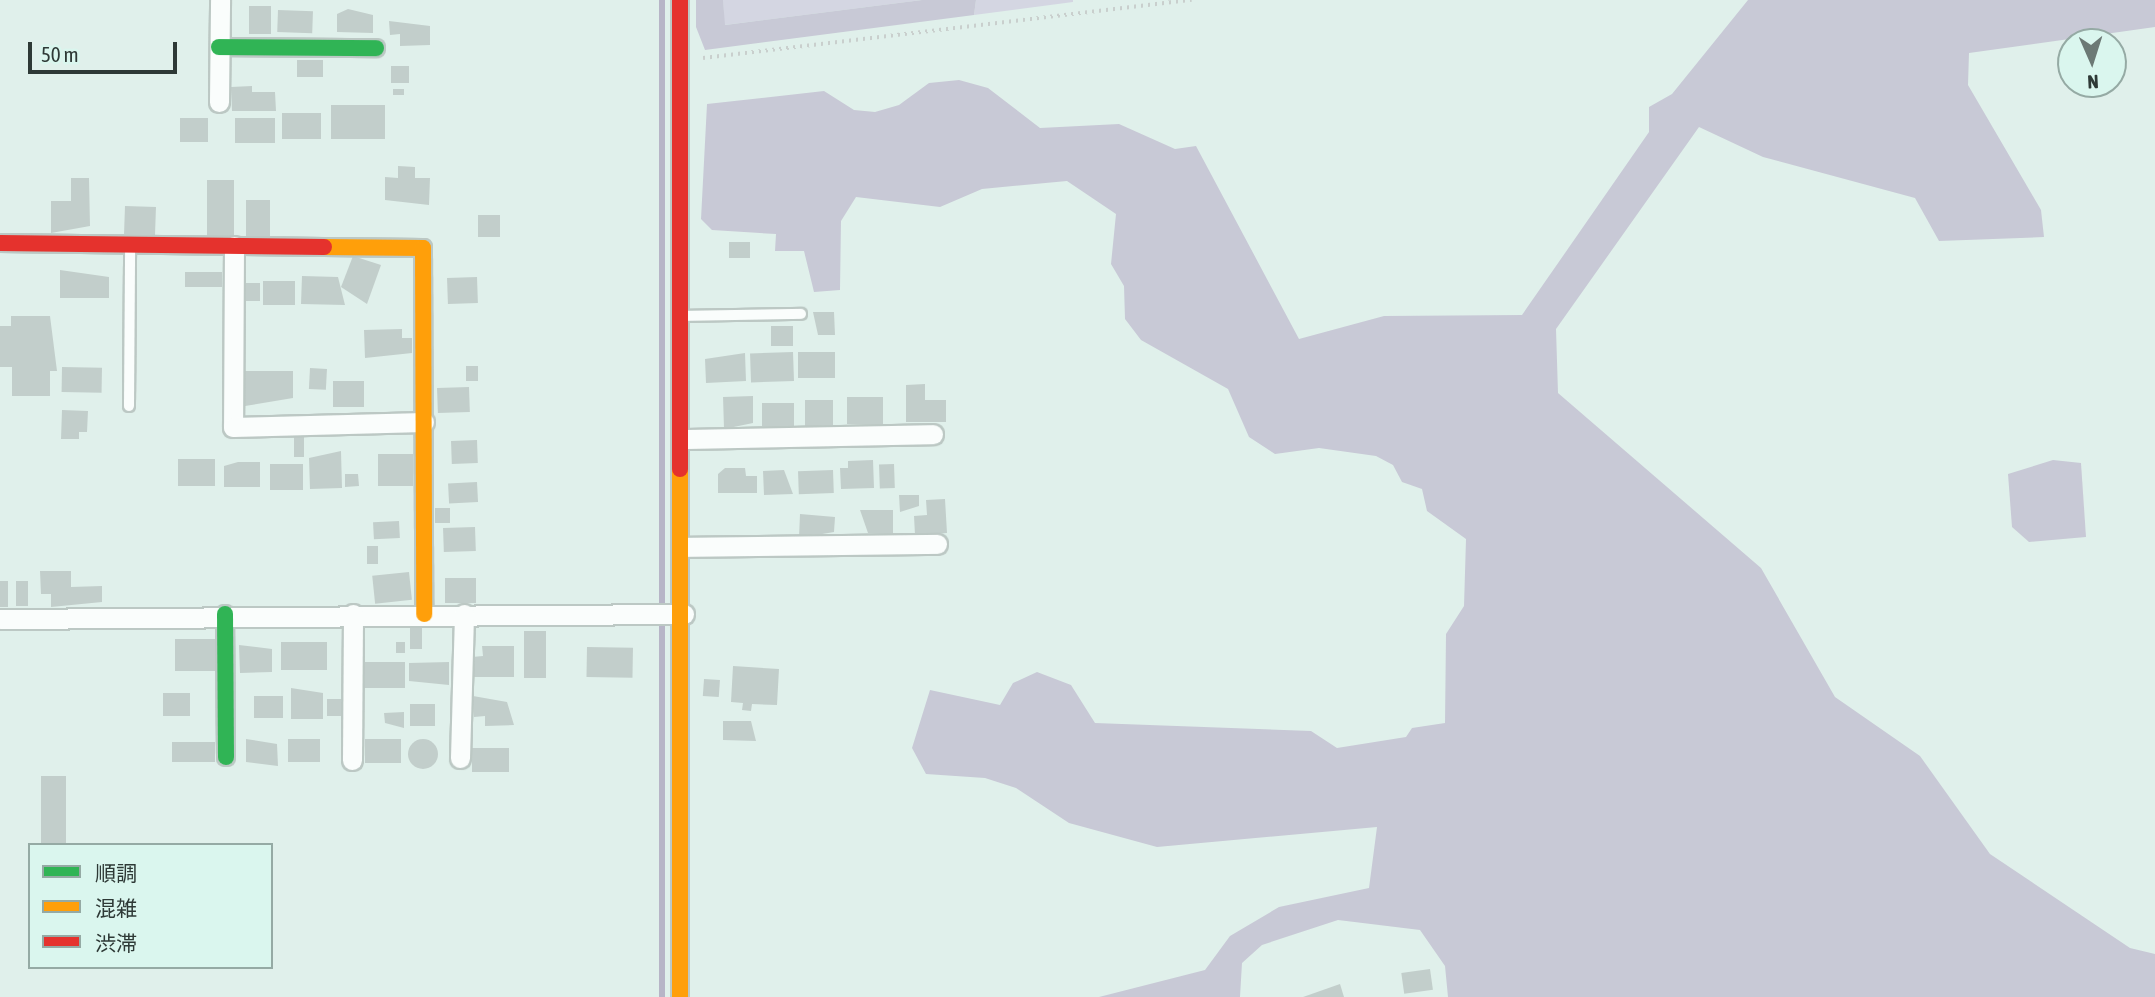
<!DOCTYPE html>
<meta charset="utf-8">
<style>
body{margin:0}
#map{position:relative;width:2155px;height:997px;overflow:hidden;background:#e0f0eb;font-family:"Asap Condensed","Noto Sans JP",sans-serif}
div>[style]{position:absolute}
[style*='--x']{left:calc(var(--x)*1px);top:calc(var(--y)*1px);width:calc(var(--w)*1px);rotate:calc(var(--a)*1deg)}
.green>*{inset:0;background:#d4d6e2}
.forest>*{inset:0;background:#c8c9d6}
.stream>*{height:6px;margin:-3px;padding:0 3px;transform-origin:3px;border-radius:3px;background:#b7b5c7}
.building>*{inset:0;background:#c2cecb;transform-origin:0 0}
.round{border-radius:50%}
.path>*{height:3.5px;margin-top:-1.75px;transform-origin:0;background:repeating-linear-gradient(90deg,#c9cfcd 0 2px,transparent 0 7px)}
.roads{filter:drop-shadow(2px 0 #bcc8c4) drop-shadow(-2px 0 #bcc8c4) drop-shadow(0 2px #bcc8c4) drop-shadow(0 -2px #bcc8c4)}
.lane>*{height:10px;margin:-5px;padding:0 5px;transform-origin:5px;border-radius:5px;background:#fafdfc}
.street>*{height:19px;margin:-9.5px;padding:0 9.5px;transform-origin:9.5px;border-radius:9.5px;background:#fafdfc}
.fast>*{height:16px;margin:-8px;padding:0 8px;transform-origin:8px;border-radius:8px;background:#30b455}
.slow>*{height:16px;margin:-8px;padding:0 8px;transform-origin:8px;border-radius:8px;background:#ff9f0a}
.jam>*{height:16px;margin:-8px;padding:0 8px;transform-origin:8px;border-radius:8px;background:#e5322d}
span{translate:-50% -50%;white-space:nowrap;text-align:center;line-height:1.15;-webkit-text-stroke:5px #daf6ee;paint-order:stroke}
.legend{position:absolute;left:28px;top:843px;width:245px;height:126px;box-sizing:border-box;background:#daf6ee;border:2px solid #95aaa4;margin:0;padding:9px 12px;list-style:none;font-size:21px;color:#2e3936}
.legend li{display:flex;align-items:center;gap:14px;height:35px}
.legend b{width:35px;border:2px solid #95aaa4}
.north{position:absolute;left:2057px;top:28px;width:70px;height:70px;box-sizing:border-box;background:#daf6ee;border:2px solid #95aaa4;border-radius:50%;rotate:177deg;font-size:19px;font-weight:700;line-height:28px;text-align:center;color:#2e3936}
.north::after{content:'';display:block;margin:auto;width:24px;height:32px;background:#6c7975;clip-path:polygon(50% 0,100% 100%,50% 72%,0 100%)}
.scale{position:absolute;left:28px;top:42px;width:149px;height:32px;box-sizing:border-box;border:4px solid #2e3936;border-top:0;padding-left:9px;font-size:21px;line-height:24px;white-space:nowrap;color:#2e3936;-webkit-text-stroke:5px #daf6ee;paint-order:stroke}
</style>
<div id="map">
<div class="green">
<i style="clip-path:polygon(723px 0,922px 0,724px 25px)"></i>
<i style="clip-path:polygon(976px 0,1073px 0,1073px 2px,974px 15px)"></i>
</div>
<div class="forest">
<i style="clip-path:polygon(696px 0,723px 0,725px 25px,922px 0,976px 0,974px 15px,705px 50px,696px 27px)"></i>
<i style="clip-path:polygon(1748px 0,2155px 0,2155px 27px,1969px 53px,1968px 85px,2041px 210px,2044px 237px,1939px 241px,1915px 198px,1763px 157px,1699px 127px,1556px 329px,1558px 393px,1761px 568px,1835px 697px,1920px 756px,1990px 854px,2130px 948px,2155px 954px,2155px 997px,1448px 997px,1445px 966px,1420px 930px,1338px 920px,1262px 945px,1242px 963px,1240px 997px,1099px 997px,1205px 970px,1230px 936px,1279px 907px,1369px 888px,1377px 827px,1157px 847px,1069px 823px,1016px 788px,985px 778px,926px 774px,912px 748px,930px 690px,1000px 705px,1013px 683px,1037px 672px,1071px 685px,1095px 723px,1311px 731px,1337px 748px,1406px 737px,1412px 728px,1445px 723px,1446px 634px,1464px 606px,1466px 539px,1427px 511px,1422px 489px,1402px 482px,1393px 465px,1376px 456px,1319px 448px,1275px 454px,1249px 437px,1228px 389px,1141px 340px,1125px 319px,1124px 286px,1111px 264px,1116px 214px,1067px 181px,982px 189px,940px 207px,856px 197px,841px 221px,840px 290px,814px 292px,804px 251px,775px 251px,776px 234px,712px 230px,701px 219px,707px 104px,824px 91px,854px 110px,875px 112px,899px 105px,929px 83px,959px 80px,988px 88px,1040px 128px,1119px 124px,1175px 149px,1196px 146px,1299px 339px,1384px 316px,1522px 315px,1649px 132px,1649px 107px,1672px 94px)"></i>
<i style="clip-path:polygon(2053px 460px,2081px 463px,2086px 537px,2029px 542px,2012px 527px,2008px 474px)"></i>
</div>
<div class="stream">
<i style="--x:662;--y:0;--w:997;--a:90"></i>
</div>
<div class="building">
<i style="left:249px;top:6px;width:22px;height:28px"></i>
<i style="clip-path:polygon(348px 9px,373px 15px,373px 33px,337px 32px,337px 14px)"></i>
<i style="left:278px;top:10px;width:35px;height:22px;rotate:2deg"></i>
<i style="clip-path:polygon(389px 21px,430px 26px,430px 45px,400px 46px,400px 34px,390px 35px)"></i>
<i style="left:297px;top:60px;width:26px;height:17px"></i>
<i style="left:409px;top:66px;width:17px;height:18px;rotate:90deg"></i>
<i style="clip-path:polygon(252px 86px,252px 92px,275px 92px,276px 111px,232px 111px,231px 87px)"></i>
<i style="left:393px;top:89px;width:11px;height:6px"></i>
<i style="left:331px;top:105px;width:54px;height:34px"></i>
<i style="left:282px;top:113px;width:39px;height:26px"></i>
<i style="left:180px;top:118px;width:28px;height:24px"></i>
<i style="left:235px;top:118px;width:40px;height:25px"></i>
<i style="clip-path:polygon(398px 166px,415px 167px,415px 178px,430px 178px,429px 205px,385px 200px,385px 177px,398px 178px)"></i>
<i style="clip-path:polygon(71px 178px,89px 178px,90px 226px,51px 233px,51px 201px,71px 201px)"></i>
<i style="left:234px;top:180px;width:57px;height:27px;rotate:90deg"></i>
<i style="left:246px;top:200px;width:24px;height:36px"></i>
<i style="left:125px;top:206px;width:31px;height:28px;rotate:2deg"></i>
<i style="left:478px;top:215px;width:22px;height:22px"></i>
<i style="left:729px;top:242px;width:21px;height:16px"></i>
<i style="clip-path:polygon(353px 256px,381px 265px,367px 304px,341px 287px)"></i>
<i style="clip-path:polygon(60px 270px,109px 277px,109px 298px,60px 298px)"></i>
<i style="left:185px;top:272px;width:37px;height:15px"></i>
<i style="clip-path:polygon(302px 276px,338px 277px,345px 305px,301px 304px)"></i>
<i style="left:477px;top:277px;width:26px;height:30px;rotate:88deg"></i>
<i style="left:263px;top:281px;width:32px;height:24px"></i>
<i style="left:242px;top:283px;width:18px;height:18px"></i>
<i style="clip-path:polygon(813px 312px,834px 312px,835px 335px,818px 335px)"></i>
<i style="clip-path:polygon(11px 316px,50px 316px,57px 371px,50px 371px,50px 396px,12px 396px,12px 367px,0 367px,0 326px,11px 326px)"></i>
<i style="left:771px;top:326px;width:22px;height:20px"></i>
<i style="clip-path:polygon(402px 329px,402px 338px,412px 338px,412px 353px,365px 358px,364px 330px)"></i>
<i style="left:793px;top:352px;width:29px;height:43px;rotate:88deg"></i>
<i style="left:835px;top:352px;width:26px;height:37px;rotate:90deg"></i>
<i style="clip-path:polygon(745px 353px,746px 381px,706px 383px,705px 359px)"></i>
<i style="left:466px;top:366px;width:12px;height:15px"></i>
<i style="left:62px;top:367px;width:40px;height:25px;rotate:1deg"></i>
<i style="left:310px;top:368px;width:17px;height:21px;rotate:3deg"></i>
<i style="clip-path:polygon(245px 371px,293px 371px,293px 398px,245px 406px)"></i>
<i style="left:333px;top:381px;width:31px;height:26px"></i>
<i style="clip-path:polygon(925px 384px,925px 400px,946px 400px,946px 422px,906px 422px,906px 385px)"></i>
<i style="left:469px;top:387px;width:25px;height:32px;rotate:88deg"></i>
<i style="clip-path:polygon(753px 396px,753px 423px,724px 429px,723px 397px)"></i>
<i style="left:847px;top:397px;width:36px;height:27px"></i>
<i style="left:805px;top:400px;width:28px;height:26px"></i>
<i style="left:794px;top:403px;width:23px;height:32px;rotate:90deg"></i>
<i style="clip-path:polygon(62px 410px,88px 411px,87px 432px,79px 432px,79px 439px,61px 439px)"></i>
<i style="left:304px;top:436px;width:21px;height:10px;rotate:90deg"></i>
<i style="left:477px;top:440px;width:23px;height:26px;rotate:88deg"></i>
<i style="clip-path:polygon(341px 451px,342px 488px,310px 489px,309px 458px)"></i>
<i style="left:378px;top:454px;width:35px;height:32px"></i>
<i style="left:178px;top:459px;width:37px;height:27px"></i>
<i style="clip-path:polygon(873px 460px,874px 488px,841px 489px,840px 468px,848px 468px,848px 461px)"></i>
<i style="clip-path:polygon(238px 462px,260px 462px,260px 487px,224px 487px,224px 466px)"></i>
<i style="left:270px;top:464px;width:33px;height:26px"></i>
<i style="left:894px;top:464px;width:24px;height:15px;rotate:88deg"></i>
<i style="clip-path:polygon(725px 468px,745px 468px,746px 476px,757px 476px,757px 493px,718px 493px,718px 474px)"></i>
<i style="clip-path:polygon(784px 470px,793px 494px,764px 495px,763px 471px)"></i>
<i style="left:833px;top:470px;width:23px;height:35px;rotate:88deg"></i>
<i style="clip-path:polygon(345px 474px,358px 474px,359px 486px,345px 487px)"></i>
<i style="left:477px;top:482px;width:20px;height:29px;rotate:87deg"></i>
<i style="clip-path:polygon(899px 495px,919px 495px,919px 506px,900px 512px)"></i>
<i style="clip-path:polygon(945px 499px,947px 533px,915px 535px,914px 516px,927px 515px,926px 500px)"></i>
<i style="left:435px;top:508px;width:15px;height:15px"></i>
<i style="clip-path:polygon(860px 510px,893px 510px,893px 534px,868px 533px)"></i>
<i style="clip-path:polygon(800px 514px,835px 517px,834px 532px,799px 538px)"></i>
<i style="left:399px;top:521px;width:17px;height:26px;rotate:87deg"></i>
<i style="left:475px;top:527px;width:24px;height:32px;rotate:88deg"></i>
<i style="left:367px;top:546px;width:11px;height:18px"></i>
<i style="clip-path:polygon(40px 571px,71px 571px,71px 587px,102px 586px,102px 602px,51px 607px,51px 594px,41px 594px)"></i>
<i style="left:409px;top:572px;width:28px;height:37px;rotate:84deg"></i>
<i style="left:445px;top:578px;width:31px;height:25px"></i>
<i style="left:0;top:581px;width:8px;height:26px"></i>
<i style="left:16px;top:581px;width:12px;height:25px"></i>
<i style="left:422px;top:626px;width:23px;height:12px;rotate:90deg"></i>
<i style="left:524px;top:631px;width:22px;height:47px"></i>
<i style="left:218px;top:639px;width:32px;height:43px;rotate:90deg"></i>
<i style="left:327px;top:642px;width:28px;height:46px;rotate:90deg"></i>
<i style="left:405px;top:642px;width:11px;height:9px;rotate:90deg"></i>
<i style="clip-path:polygon(239px 645px,272px 649px,272px 672px,240px 673px)"></i>
<i style="clip-path:polygon(482px 646px,514px 646px,514px 677px,472px 677px,472px 657px,483px 656px)"></i>
<i style="left:587px;top:647px;width:46px;height:30px;rotate:1deg"></i>
<i style="left:364px;top:662px;width:41px;height:26px"></i>
<i style="clip-path:polygon(449px 662px,449px 685px,409px 681px,409px 663px)"></i>
<i style="clip-path:polygon(733px 666px,779px 669px,777px 705px,752px 704px,751px 711px,742px 710px,743px 703px,731px 702px)"></i>
<i style="left:704px;top:679px;width:16px;height:17px;rotate:4deg"></i>
<i style="clip-path:polygon(291px 688px,323px 693px,323px 719px,291px 719px)"></i>
<i style="left:163px;top:693px;width:27px;height:23px"></i>
<i style="left:254px;top:696px;width:29px;height:22px"></i>
<i style="clip-path:polygon(473px 696px,507px 702px,514px 725px,485px 726px,485px 716px,474px 717px)"></i>
<i style="left:327px;top:699px;width:15px;height:17px"></i>
<i style="left:410px;top:704px;width:25px;height:22px"></i>
<i style="clip-path:polygon(404px 712px,404px 728px,385px 723px,384px 713px)"></i>
<i style="clip-path:polygon(723px 721px,751px 721px,756px 741px,723px 740px)"></i>
<i style="clip-path:polygon(246px 739px,277px 744px,278px 766px,246px 762px)"></i>
<i style="left:288px;top:739px;width:32px;height:23px"></i>
<i style="left:365px;top:739px;width:36px;height:24px"></i>
<i class="round" style="left:408px;top:739px;width:30px;height:30px"></i>
<i style="left:172px;top:742px;width:43px;height:20px"></i>
<i style="left:472px;top:748px;width:37px;height:24px"></i>
<i style="left:41px;top:776px;width:25px;height:69px"></i>
<i style="left:1430px;top:969px;width:21px;height:29px;rotate:82deg"></i>
<i style="clip-path:polygon(1340px 984px,1344px 997px,1303px 997px)"></i>
</div>
<div class="path">
<i style="--x:703;--y:58;--w:492;--a:-6.8"></i>
</div>
<div class="roads">
<div class="lane">
<i style="--x:683;--y:316;--w:118;--a:-1"></i>
<i style="--x:129;--y:406;--w:161;--a:-89.6"></i>
</div>
<div class="street">
<i style="--x:219;--y:102;--w:102;--a:-89.4"></i>
<i style="--x:234;--y:246;--w:181;--a:90.3"></i>
<i style="--x:233;--y:427;--w:191;--a:-1.5"></i>
<i style="--x:683;--y:439;--w:250;--a:-1.1"></i>
<i style="--x:683;--y:547;--w:254;--a:-0.7"></i>
<i style="--x:0;--y:619;--w:684;--a:-0.42"></i>
<i style="--x:460;--y:758;--w:144;--a:-88.4"></i>
<i style="--x:352;--y:760;--w:146;--a:-89.6"></i>
</div>
<div class="fast">
<i style="--x:219;--y:47;--w:157;--a:0.4"></i>
<i style="--x:225;--y:614;--w:143;--a:89.6"></i>
</div>
<div class="slow">
<i style="--x:324;--y:247;--w:99;--a:0.6"></i>
<i style="--x:423;--y:248;--w:366;--a:89.8"></i>
<i style="--x:680;--y:469;--w:528;--a:90"></i>
</div>
<div class="jam">
<i style="--x:680;--y:0;--w:469;--a:90"></i>
<i style="--x:0;--y:243;--w:324;--a:0.7"></i>
</div>
</div>
<ul class="legend">
<li><b style="height:9px;background:#30b455"></b>順調</li>
<li><b style="height:9px;background:#ff9f0a"></b>混雑</li>
<li><b style="height:9px;background:#e5322d"></b>渋滞</li>
</ul>
<div class="north">N</div>
<div class="scale">50 m</div>
</div>
